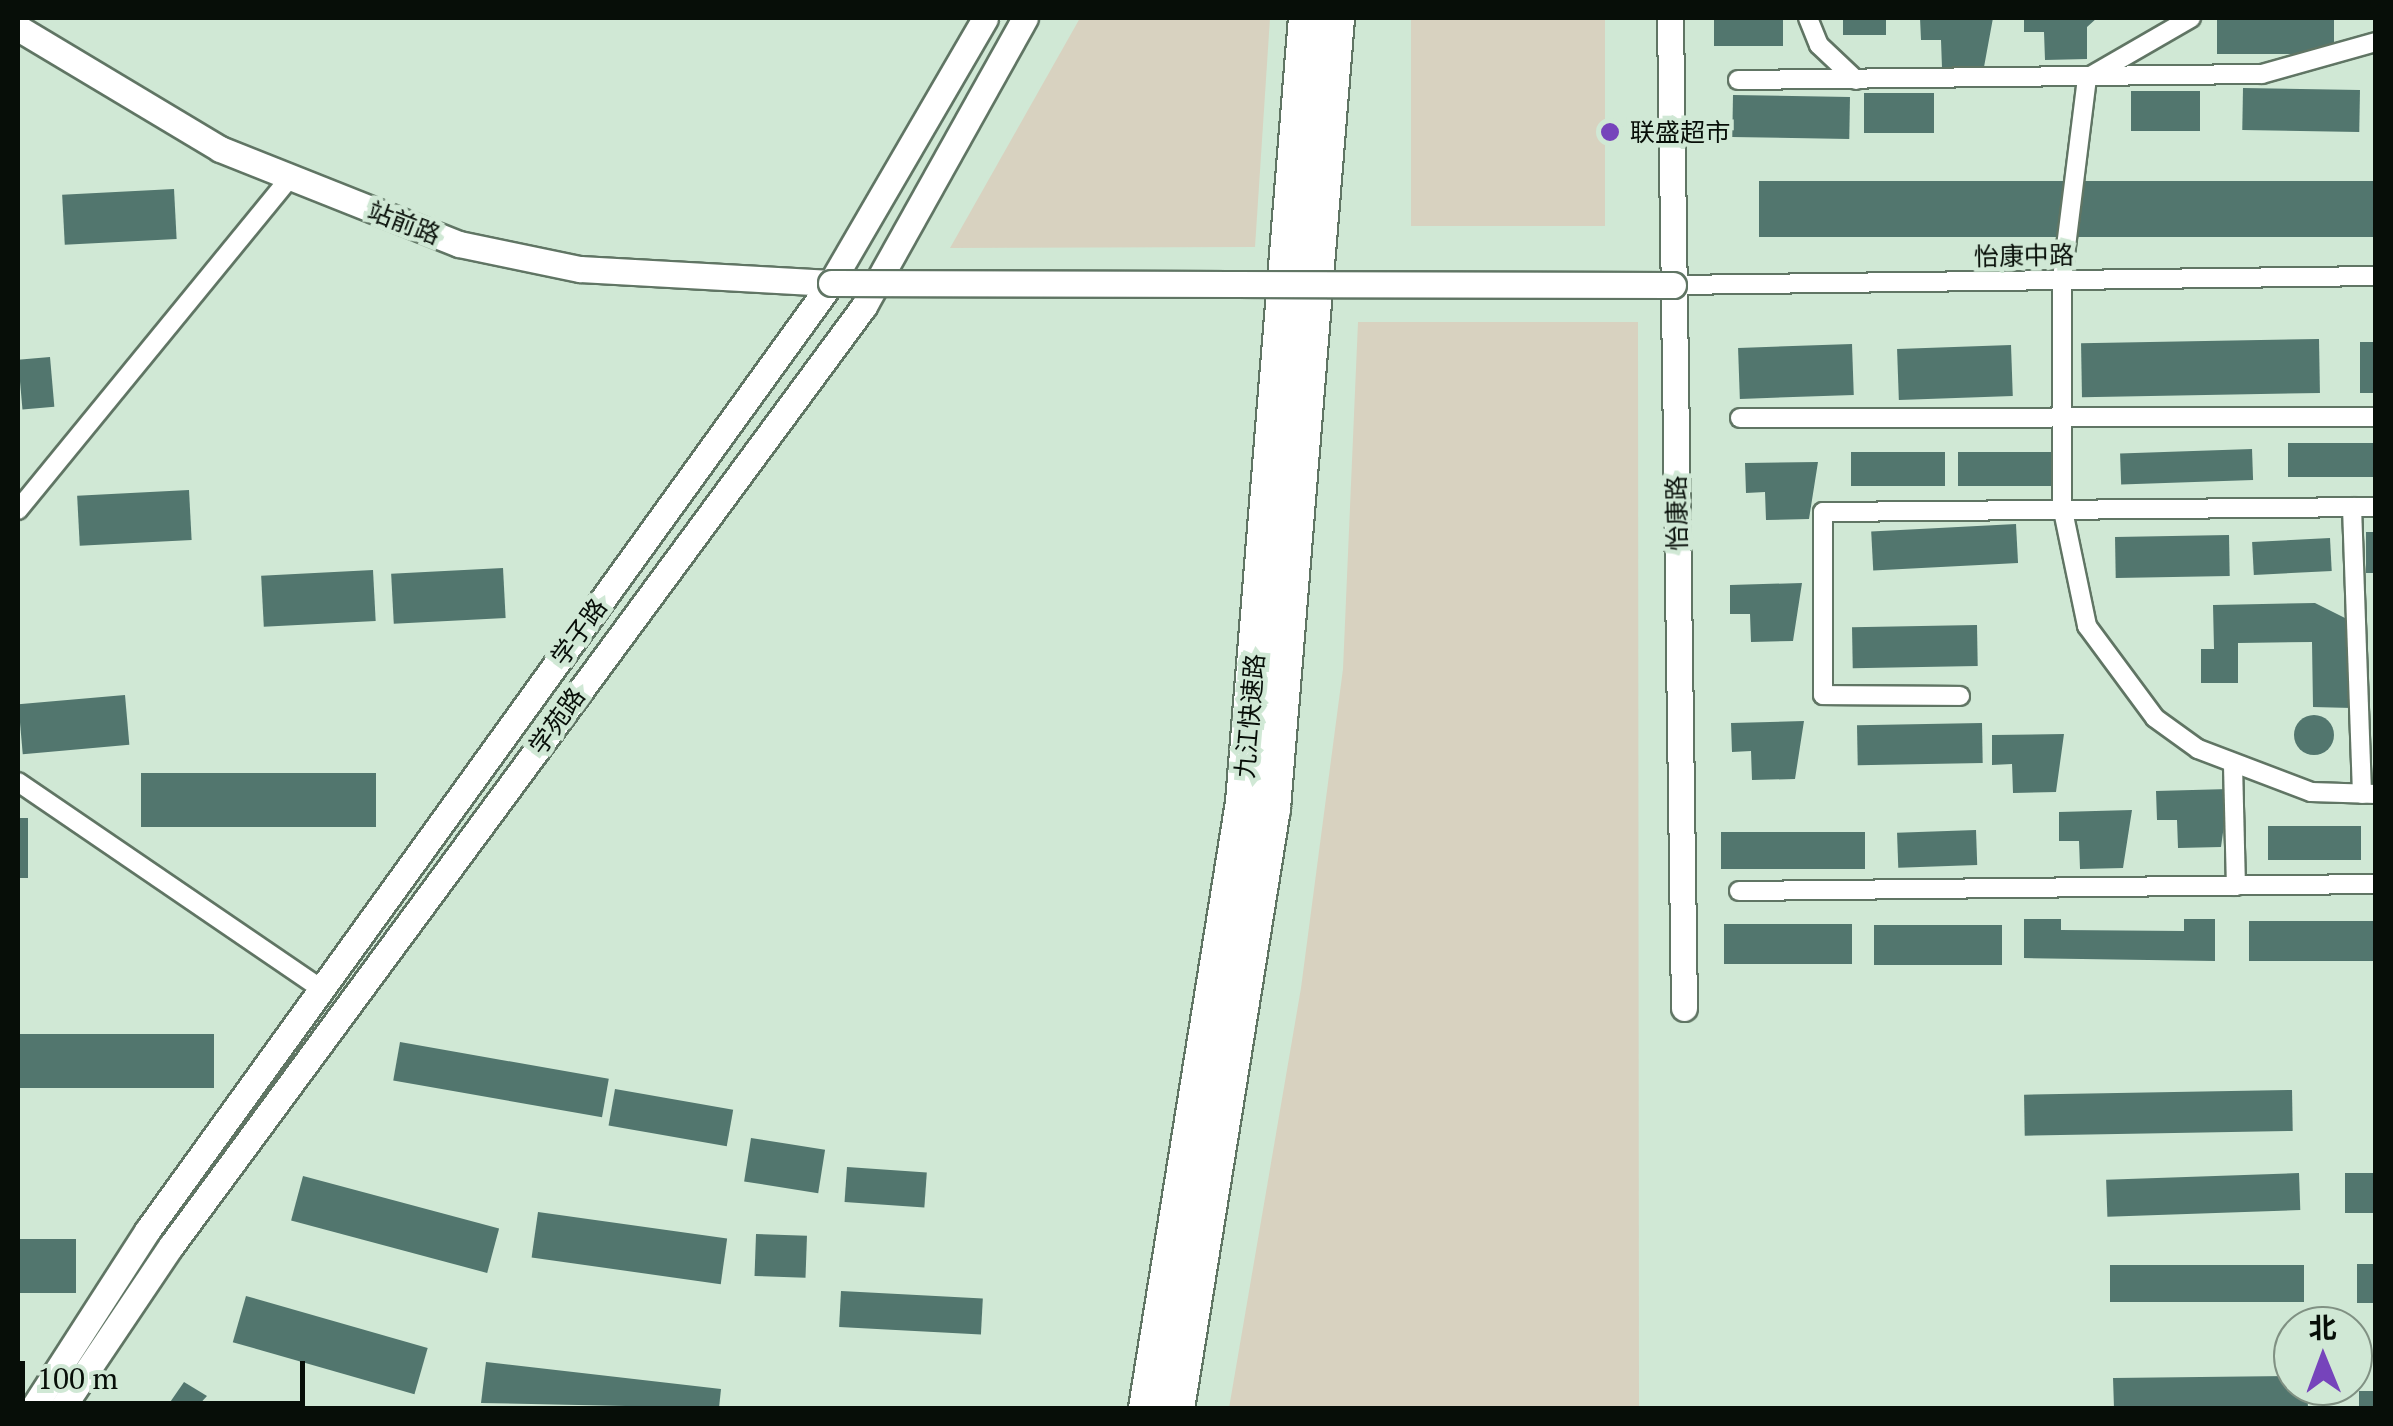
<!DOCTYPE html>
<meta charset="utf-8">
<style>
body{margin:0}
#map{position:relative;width:2393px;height:1426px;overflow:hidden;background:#d0e8d5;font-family:"PT Serif","Noto Sans SC",serif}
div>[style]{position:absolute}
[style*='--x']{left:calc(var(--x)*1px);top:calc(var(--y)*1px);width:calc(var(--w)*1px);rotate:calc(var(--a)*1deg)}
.green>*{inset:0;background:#d8d2c0;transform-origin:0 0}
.building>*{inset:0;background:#52766e;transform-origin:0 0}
.round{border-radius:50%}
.roads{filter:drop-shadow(2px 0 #607564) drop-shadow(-2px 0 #607564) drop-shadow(0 2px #607564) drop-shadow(0 -2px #607564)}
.street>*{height:18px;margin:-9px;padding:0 9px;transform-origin:9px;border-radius:9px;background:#fff}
.secondary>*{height:25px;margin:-12.5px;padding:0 12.5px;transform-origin:12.5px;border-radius:12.5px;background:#fff}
.highway>*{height:35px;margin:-17.5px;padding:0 17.5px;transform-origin:17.5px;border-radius:17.5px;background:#fff}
.bridges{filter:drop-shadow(2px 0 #607564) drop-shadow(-2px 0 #607564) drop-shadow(0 2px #607564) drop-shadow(0 -2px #607564)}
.secondary-bridge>*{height:25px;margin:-12.5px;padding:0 12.5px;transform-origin:12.5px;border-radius:12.5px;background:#fff}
.dots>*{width:28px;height:28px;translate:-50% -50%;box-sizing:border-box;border:5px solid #d0e8d5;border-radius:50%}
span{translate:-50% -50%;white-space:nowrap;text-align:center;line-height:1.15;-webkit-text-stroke:9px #d0e8d5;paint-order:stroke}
.poi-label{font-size:25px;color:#070e08}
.left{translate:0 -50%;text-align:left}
.street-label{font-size:25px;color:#070e08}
.frame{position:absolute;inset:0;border:20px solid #070e08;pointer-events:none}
.north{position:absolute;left:2273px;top:1306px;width:100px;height:100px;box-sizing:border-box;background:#d0e8d5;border:2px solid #809183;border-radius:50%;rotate:359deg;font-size:28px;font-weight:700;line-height:40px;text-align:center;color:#070e08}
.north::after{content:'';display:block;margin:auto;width:35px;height:45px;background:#7644bb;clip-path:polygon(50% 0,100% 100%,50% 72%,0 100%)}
.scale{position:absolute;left:20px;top:1361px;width:285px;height:45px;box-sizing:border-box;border:5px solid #070e08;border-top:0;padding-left:12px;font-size:30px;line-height:35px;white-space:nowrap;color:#070e08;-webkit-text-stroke:8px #d0e8d5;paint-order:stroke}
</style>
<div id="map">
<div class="green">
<i style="clip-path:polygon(1080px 18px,1270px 18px,1255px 247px,950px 248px)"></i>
<i style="left:1411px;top:18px;width:194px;height:208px"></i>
<i style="clip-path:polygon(1358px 322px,1638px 322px,1639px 1408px,1229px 1408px,1301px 988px,1343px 669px)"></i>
</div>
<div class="building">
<i style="left:1714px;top:18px;width:69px;height:28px"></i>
<i style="left:1843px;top:18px;width:43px;height:17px"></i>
<i style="clip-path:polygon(1920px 18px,1993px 18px,1984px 67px,1942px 68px,1941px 40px,1921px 40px)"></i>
<i style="clip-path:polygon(2024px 18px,2097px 18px,2087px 27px,2087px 59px,2045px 60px,2044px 32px,2024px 32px)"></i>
<i style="left:2217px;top:18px;width:117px;height:36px"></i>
<i style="left:2243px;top:88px;width:117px;height:42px;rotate:1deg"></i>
<i style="left:2200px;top:91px;width:40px;height:69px;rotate:90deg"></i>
<i style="left:1864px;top:93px;width:70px;height:40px"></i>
<i style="left:1733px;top:95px;width:117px;height:42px;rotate:1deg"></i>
<i style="left:2376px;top:181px;width:56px;height:617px;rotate:90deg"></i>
<i style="left:174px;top:189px;width:50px;height:112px;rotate:87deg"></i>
<i style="left:2319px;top:339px;width:54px;height:238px;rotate:89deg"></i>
<i style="left:2360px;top:342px;width:16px;height:51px"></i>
<i style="left:1852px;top:344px;width:51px;height:114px;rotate:88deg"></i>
<i style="left:2011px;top:345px;width:51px;height:114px;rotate:88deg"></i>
<i style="left:50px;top:357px;width:50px;height:32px;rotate:85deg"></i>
<i style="left:2288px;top:443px;width:88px;height:34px"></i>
<i style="left:2252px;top:449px;width:31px;height:132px;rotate:88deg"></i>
<i style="left:1945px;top:452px;width:34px;height:94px;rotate:90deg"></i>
<i style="left:1958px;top:452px;width:94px;height:34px"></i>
<i style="clip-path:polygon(1818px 462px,1809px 519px,1766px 520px,1765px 492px,1746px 493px,1745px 463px)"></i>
<i style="left:189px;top:490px;width:50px;height:112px;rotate:87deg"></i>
<i style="left:2016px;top:524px;width:39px;height:145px;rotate:87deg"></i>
<i style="left:2366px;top:532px;width:10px;height:41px"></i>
<i style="left:2229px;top:535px;width:41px;height:114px;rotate:89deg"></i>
<i style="left:2330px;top:538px;width:33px;height:78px;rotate:87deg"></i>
<i style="left:503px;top:568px;width:50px;height:112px;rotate:87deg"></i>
<i style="left:373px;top:570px;width:51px;height:112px;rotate:87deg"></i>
<i style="clip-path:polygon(1802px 583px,1793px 641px,1751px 642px,1750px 614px,1730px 614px,1730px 585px)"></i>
<i style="clip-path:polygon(2315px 603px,2345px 618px,2352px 708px,2313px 707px,2312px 642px,2238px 643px,2238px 683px,2201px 683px,2201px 649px,2214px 649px,2213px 605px)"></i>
<i style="left:1977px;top:625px;width:41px;height:125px;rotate:89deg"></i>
<i style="left:125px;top:695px;width:50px;height:107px;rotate:85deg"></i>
<i class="round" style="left:2294px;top:715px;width:40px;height:40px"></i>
<i style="clip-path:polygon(1804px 721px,1795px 779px,1752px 780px,1751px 751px,1732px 752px,1731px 723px)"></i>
<i style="left:1982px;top:723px;width:40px;height:125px;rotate:89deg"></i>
<i style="clip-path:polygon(2064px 734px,2056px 792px,2013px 793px,2012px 764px,1992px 765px,1992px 735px)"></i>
<i style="left:141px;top:773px;width:235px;height:54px"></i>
<i style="clip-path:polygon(2229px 789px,2221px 847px,2178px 848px,2177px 820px,2157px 820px,2156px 791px)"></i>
<i style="clip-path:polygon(2132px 810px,2123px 868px,2080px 869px,2079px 841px,2059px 841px,2059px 812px)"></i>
<i style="left:18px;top:818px;width:10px;height:60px"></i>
<i style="left:2268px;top:826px;width:93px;height:34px"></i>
<i style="left:1976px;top:830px;width:35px;height:79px;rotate:88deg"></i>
<i style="left:1721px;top:832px;width:144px;height:37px"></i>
<i style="clip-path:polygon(2024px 919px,2061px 919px,2061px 930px,2184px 931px,2184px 919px,2215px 919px,2215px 961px,2024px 958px)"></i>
<i style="left:2249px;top:921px;width:127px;height:40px"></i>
<i style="left:1724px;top:924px;width:128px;height:40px"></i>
<i style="left:1874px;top:925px;width:128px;height:40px"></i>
<i style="left:18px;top:1034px;width:196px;height:54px"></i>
<i style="left:400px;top:1042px;width:212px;height:39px;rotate:10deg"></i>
<i style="left:615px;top:1089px;width:120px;height:37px;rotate:10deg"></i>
<i style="left:2292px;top:1090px;width:41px;height:268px;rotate:89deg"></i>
<i style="left:751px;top:1138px;width:75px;height:44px;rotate:9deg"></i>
<i style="left:847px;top:1167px;width:80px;height:35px;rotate:4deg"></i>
<i style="left:2299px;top:1173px;width:37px;height:193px;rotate:88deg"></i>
<i style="left:2345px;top:1173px;width:31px;height:40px"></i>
<i style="left:303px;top:1176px;width:203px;height:46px;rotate:15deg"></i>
<i style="left:538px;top:1212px;width:191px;height:46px;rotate:8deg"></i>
<i style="left:756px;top:1234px;width:51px;height:42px;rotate:2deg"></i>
<i style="left:18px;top:1239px;width:58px;height:54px"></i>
<i style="left:2357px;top:1264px;width:19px;height:39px"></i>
<i style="left:2304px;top:1265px;width:37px;height:194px;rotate:90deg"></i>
<i style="left:841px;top:1291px;width:142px;height:36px;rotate:3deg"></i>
<i style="left:246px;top:1296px;width:189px;height:48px;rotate:16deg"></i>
<i style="clip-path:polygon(486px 1362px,721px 1389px,719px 1408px,481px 1403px)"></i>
<i style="clip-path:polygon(2293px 1376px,2293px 1386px,2307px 1386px,2308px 1408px,2114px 1408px,2113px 1378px)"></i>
<i style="clip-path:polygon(184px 1382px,207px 1396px,196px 1408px,166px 1408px)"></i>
<i style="left:2359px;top:1391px;width:17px;height:17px"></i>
</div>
<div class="roads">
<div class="street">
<i style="--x:1808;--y:18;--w:29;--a:68"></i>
<i style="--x:1819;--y:45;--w:51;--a:43.4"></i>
<i style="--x:2191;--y:18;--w:120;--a:150"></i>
<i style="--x:2087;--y:78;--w:204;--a:97.1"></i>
<i style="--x:2062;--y:280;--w:226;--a:90"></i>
<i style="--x:2062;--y:506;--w:123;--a:78.2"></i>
<i style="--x:2087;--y:626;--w:114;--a:53.5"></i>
<i style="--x:2155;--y:718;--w:53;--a:35.8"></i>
<i style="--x:2198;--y:749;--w:121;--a:20.8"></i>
<i style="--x:2311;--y:792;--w:65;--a:1.8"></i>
<i style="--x:1738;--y:80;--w:524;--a:-0.66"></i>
<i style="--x:2262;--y:74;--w:118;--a:-15.7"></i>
<i style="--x:1673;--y:285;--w:703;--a:-0.73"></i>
<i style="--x:1740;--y:418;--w:636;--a:-0.09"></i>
<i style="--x:2352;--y:507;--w:287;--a:88"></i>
<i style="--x:18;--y:510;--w:429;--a:-50.7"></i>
<i style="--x:1960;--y:696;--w:137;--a:-179.6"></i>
<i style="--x:1823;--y:695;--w:183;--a:-90"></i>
<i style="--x:1823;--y:512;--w:553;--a:-0.52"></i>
<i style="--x:2233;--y:765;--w:121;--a:88.6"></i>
<i style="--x:18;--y:782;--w:368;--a:34.3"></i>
<i style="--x:1739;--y:891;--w:637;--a:-0.63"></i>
</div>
<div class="secondary">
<i style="--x:1670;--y:18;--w:990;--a:89.19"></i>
<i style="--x:18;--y:28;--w:235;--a:30.9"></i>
<i style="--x:220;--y:149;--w:257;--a:21.7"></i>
<i style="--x:459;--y:244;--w:124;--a:11.7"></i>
<i style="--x:580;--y:269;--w:251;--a:3.2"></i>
<i style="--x:33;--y:1408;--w:211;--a:-57.2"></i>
<i style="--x:147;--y:1231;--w:1169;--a:-54.19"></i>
<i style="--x:831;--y:283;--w:306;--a:-59.8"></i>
<i style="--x:62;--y:1408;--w:195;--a:-56.1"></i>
<i style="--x:171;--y:1246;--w:1168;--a:-53.6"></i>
<i style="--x:864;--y:306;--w:330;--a:-60.8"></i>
</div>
<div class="highway">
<i style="--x:1146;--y:1408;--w:614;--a:-80.91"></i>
<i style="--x:1243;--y:802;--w:787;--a:-85.41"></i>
<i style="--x:1176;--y:1408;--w:608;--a:-80.91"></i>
<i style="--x:1272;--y:808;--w:793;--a:-85.37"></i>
</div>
</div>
<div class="bridges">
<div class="secondary-bridge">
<i style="--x:831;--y:283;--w:842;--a:0.14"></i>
</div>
</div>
<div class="dots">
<i style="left:1610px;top:132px;background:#7644bb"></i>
</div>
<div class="poi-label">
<span class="left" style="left:1630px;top:132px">联盛超市</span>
</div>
<div class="street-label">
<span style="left:404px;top:223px;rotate:21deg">站前路</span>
<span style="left:2024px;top:256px;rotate:-1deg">怡康中路</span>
<span style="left:1677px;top:513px;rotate:-91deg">怡康路</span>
<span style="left:579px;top:632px;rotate:-54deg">学子路</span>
<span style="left:1250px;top:716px;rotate:-85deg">九江快速路</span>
<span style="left:557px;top:721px;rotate:-54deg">学苑路</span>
</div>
<div class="frame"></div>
<div class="north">北</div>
<div class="scale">100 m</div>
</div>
